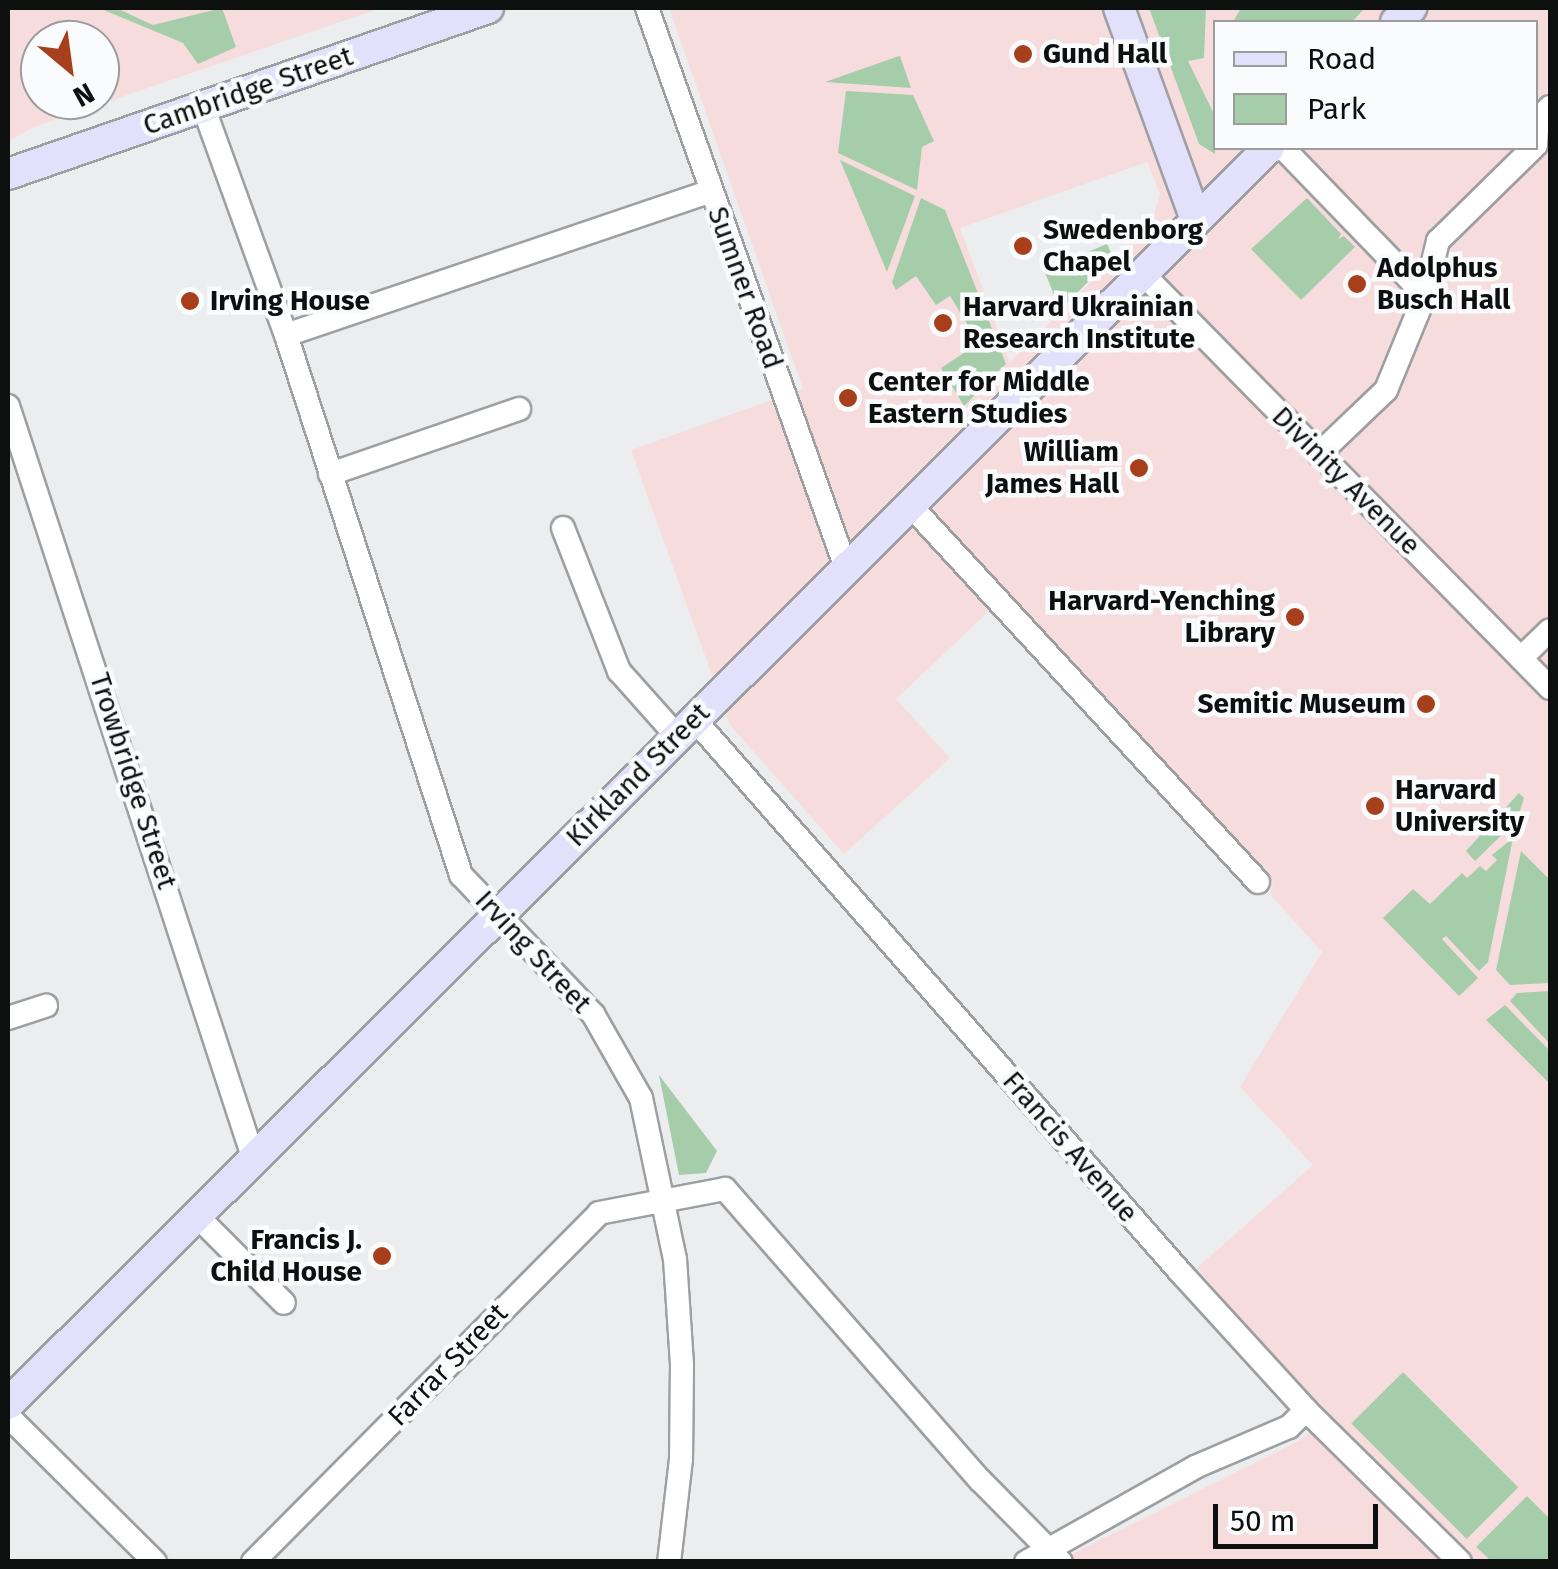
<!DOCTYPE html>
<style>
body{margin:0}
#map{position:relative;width:1558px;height:1569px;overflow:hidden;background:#ecedee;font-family:"Fira Sans",sans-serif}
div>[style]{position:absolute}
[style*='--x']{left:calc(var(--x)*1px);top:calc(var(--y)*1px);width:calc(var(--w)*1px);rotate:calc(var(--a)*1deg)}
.education>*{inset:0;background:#f7dcde}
.green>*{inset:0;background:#a6cdaa;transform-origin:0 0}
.roads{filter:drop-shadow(2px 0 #9e9fa0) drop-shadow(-2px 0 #9e9fa0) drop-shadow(0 2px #9e9fa0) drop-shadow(0 -2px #9e9fa0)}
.street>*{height:22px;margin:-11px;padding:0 11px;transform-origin:11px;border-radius:11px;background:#fff}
.secondary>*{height:30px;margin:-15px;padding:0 15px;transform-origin:15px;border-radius:15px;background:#e3e0fb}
.dots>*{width:28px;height:28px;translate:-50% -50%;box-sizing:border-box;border:5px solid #f9fbfc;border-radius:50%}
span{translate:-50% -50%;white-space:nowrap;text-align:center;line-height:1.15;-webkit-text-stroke:9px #f9fbfc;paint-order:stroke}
.poi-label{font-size:28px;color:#0e0f0f;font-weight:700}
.left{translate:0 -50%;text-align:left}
.right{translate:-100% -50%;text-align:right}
.street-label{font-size:28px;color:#0e0f0f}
.frame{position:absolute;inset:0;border:10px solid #0e0f0f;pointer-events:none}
.legend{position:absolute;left:1213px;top:20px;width:325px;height:130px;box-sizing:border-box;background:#f9fbfc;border:2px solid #9b9d9d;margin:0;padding:12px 18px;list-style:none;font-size:30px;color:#0e0f0f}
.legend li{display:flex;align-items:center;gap:20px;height:50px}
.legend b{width:50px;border:2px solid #9b9d9d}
.north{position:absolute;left:20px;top:20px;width:100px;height:100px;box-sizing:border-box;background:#f9fbfc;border:2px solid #9b9d9d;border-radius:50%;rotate:151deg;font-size:28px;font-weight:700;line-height:40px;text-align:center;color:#0e0f0f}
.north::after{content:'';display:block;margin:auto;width:35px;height:45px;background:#a73f1d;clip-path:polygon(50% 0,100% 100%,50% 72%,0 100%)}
.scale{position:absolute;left:1213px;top:1504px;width:165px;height:45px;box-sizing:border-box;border:5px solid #0e0f0f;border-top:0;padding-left:12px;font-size:30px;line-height:35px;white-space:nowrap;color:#0e0f0f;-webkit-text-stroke:8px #f9fbfc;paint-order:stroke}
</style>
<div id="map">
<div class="education">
<i style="clip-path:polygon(evenodd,8px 8px,381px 8px,31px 128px,8px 142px,8px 8px,40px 40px,100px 40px,100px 100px,40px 100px,40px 40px)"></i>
<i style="clip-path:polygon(evenodd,669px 8px,1550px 8px,1550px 1561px,1058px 1561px,1300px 1440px,1327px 1419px,1197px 1268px,1313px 1165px,1240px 1087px,1322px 952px,1270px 894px,1273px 885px,1006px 595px,896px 699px,950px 758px,844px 854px,730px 725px,631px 450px,803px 389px,669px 8px,1216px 22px,1536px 22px,1536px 148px,1216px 148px,1216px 22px,669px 8px,1147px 162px,1160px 194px,1152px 221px,1010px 362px,960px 228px,1147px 162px)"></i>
</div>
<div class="green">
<i style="clip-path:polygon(99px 8px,116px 8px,153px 25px,222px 8px,236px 47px,198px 64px,183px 43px)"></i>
<i style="clip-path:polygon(1149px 8px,1206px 8px,1204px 58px,1188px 61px,1214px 114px,1215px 154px,1199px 144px)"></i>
<i style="clip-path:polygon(1241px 8px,1365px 8px,1352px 22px,1233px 22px)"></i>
<i style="clip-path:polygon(900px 56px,911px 88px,825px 82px,899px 56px)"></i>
<i style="clip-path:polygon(846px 91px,913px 95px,934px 141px,922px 147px,917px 190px,838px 153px)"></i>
<i style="clip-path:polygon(840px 160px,915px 196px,887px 272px)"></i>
<i style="clip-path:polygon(921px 198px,945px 210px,1006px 364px,964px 406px,941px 368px,979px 343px,950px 296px,936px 305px,916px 276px,896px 290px,892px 282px)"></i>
<i style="clip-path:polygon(1307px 198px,1341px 234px,1338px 239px,1344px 236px,1355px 247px,1301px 300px,1251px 249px)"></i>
<i style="clip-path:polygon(1107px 244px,1113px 257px,1060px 310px,1044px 270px)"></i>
<i style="clip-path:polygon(1519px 793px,1524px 798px,1517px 820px,1475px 861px,1466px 851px)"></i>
<i style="clip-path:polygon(1513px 838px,1488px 962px,1479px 971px,1446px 936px,1442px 939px,1478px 978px,1459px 996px,1383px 918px,1413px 889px,1430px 904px,1462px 873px,1467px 878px,1480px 866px,1486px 871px,1497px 860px,1492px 855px)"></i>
<i style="clip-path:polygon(1521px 851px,1550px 880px,1550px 983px,1510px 985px,1496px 970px)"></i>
<i style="clip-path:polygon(1550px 991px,1550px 1042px,1549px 1043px,1510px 1001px,1517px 993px)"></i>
<i style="clip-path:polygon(1505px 1005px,1550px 1051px,1550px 1084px,1486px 1020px)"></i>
<i style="clip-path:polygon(659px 1075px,717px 1151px,706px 1173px,679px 1175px)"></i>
<i style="left:1403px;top:1372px;width:163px;height:73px;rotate:45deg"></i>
<i style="clip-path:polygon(1527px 1496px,1550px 1519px,1550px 1561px,1491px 1561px,1476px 1547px)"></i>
</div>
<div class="roads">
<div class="street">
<i style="--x:647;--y:8;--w:594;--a:70.44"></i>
<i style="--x:203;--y:106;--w:244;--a:70.1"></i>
<i style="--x:286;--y:335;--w:568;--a:72.04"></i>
<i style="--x:461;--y:875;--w:192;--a:46.5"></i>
<i style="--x:593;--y:1014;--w:97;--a:60.3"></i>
<i style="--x:641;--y:1098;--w:165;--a:78.1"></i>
<i style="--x:675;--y:1259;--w:106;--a:86.2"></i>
<i style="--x:682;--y:1365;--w:94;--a:90.6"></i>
<i style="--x:681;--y:1459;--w:104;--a:96.6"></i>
<i style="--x:1536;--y:145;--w:26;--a:-86"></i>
<i style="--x:1538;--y:119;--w:17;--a:-45"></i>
<i style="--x:1283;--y:148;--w:204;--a:46"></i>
<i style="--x:1425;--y:295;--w:103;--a:112.3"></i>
<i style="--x:1386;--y:390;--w:93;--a:136.3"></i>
<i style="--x:1142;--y:273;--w:582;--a:45.49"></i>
<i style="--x:1425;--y:295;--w:56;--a:-76.5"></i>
<i style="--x:1438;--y:241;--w:133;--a:-44.4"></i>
<i style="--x:286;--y:335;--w:449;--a:-18.7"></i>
<i style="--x:8;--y:406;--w:790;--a:71.93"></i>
<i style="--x:330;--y:474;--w:200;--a:-19"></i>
<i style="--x:910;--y:505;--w:513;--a:47.29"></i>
<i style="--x:563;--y:528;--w:154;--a:68.6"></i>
<i style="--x:619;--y:671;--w:87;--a:48.3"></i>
<i style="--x:1521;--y:658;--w:40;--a:-44"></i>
<i style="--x:694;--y:719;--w:739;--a:48.68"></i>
<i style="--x:1182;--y:1274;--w:184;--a:47.6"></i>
<i style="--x:1306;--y:1410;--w:216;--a:44.6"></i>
<i style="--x:8;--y:1018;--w:40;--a:-18"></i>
<i style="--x:196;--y:1215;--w:124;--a:45"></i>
<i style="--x:8;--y:1416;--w:207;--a:44.8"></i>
<i style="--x:253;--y:1562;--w:491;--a:-45.2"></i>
<i style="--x:599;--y:1213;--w:128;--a:-10.8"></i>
<i style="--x:725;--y:1189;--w:387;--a:48.8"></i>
<i style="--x:980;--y:1480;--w:115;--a:45.4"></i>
<i style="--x:1026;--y:1562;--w:194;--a:-29.3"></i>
<i style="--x:1195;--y:1467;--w:102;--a:-23.1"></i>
<i style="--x:1289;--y:1427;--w:24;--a:-45"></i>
</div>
<div class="secondary">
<i style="--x:1119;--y:8;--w:225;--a:70"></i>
<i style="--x:1396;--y:22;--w:21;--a:-43"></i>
<i style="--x:8;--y:174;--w:508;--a:-19.08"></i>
<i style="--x:8;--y:1404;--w:1780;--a:-44.89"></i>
</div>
</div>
<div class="dots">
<i style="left:1023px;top:54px;background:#a73f1d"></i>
<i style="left:1023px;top:246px;background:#a73f1d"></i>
<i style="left:1357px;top:284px;background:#a73f1d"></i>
<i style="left:190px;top:301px;background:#a73f1d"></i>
<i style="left:943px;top:323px;background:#a73f1d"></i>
<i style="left:848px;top:398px;background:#a73f1d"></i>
<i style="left:1139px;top:468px;background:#a73f1d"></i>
<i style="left:1295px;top:617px;background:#a73f1d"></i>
<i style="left:1426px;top:704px;background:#a73f1d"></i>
<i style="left:1375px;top:806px;background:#a73f1d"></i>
<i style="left:382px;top:1256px;background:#a73f1d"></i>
</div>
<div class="poi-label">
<span class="left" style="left:1043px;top:54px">Gund Hall</span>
<span class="left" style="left:1043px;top:246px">Swedenborg<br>Chapel</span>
<span class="left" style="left:1377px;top:284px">Adolphus<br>Busch Hall</span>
<span class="left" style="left:210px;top:301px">Irving House</span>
<span class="left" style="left:963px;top:323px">Harvard Ukrainian<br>Research Institute</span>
<span class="left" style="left:868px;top:398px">Center for Middle<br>Eastern Studies</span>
<span class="right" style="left:1119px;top:468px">William<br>James Hall</span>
<span class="right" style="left:1275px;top:617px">Harvard-Yenching<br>Library</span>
<span class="right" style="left:1406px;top:704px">Semitic Museum</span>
<span class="left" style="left:1395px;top:806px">Harvard<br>University</span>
<span class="right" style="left:362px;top:1256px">Francis J.<br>Child House</span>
</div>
<div class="street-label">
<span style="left:248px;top:91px;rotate:-19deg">Cambridge Street</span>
<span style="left:745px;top:288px;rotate:70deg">Sumner Road</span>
<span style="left:1346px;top:481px;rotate:45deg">Divinity Avenue</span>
<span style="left:638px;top:775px;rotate:-45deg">Kirkland Street</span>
<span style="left:133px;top:781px;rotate:72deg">Trowbridge Street</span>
<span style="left:533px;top:952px;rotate:47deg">Irving Street</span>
<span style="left:1070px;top:1147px;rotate:49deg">Francis Avenue</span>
<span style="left:448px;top:1365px;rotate:-46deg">Farrar Street</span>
</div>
<div class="frame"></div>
<ul class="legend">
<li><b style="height:12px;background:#e3e0fb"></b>Road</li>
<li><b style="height:28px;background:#a6cdaa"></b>Park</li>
</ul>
<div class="north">N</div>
<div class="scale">50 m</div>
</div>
